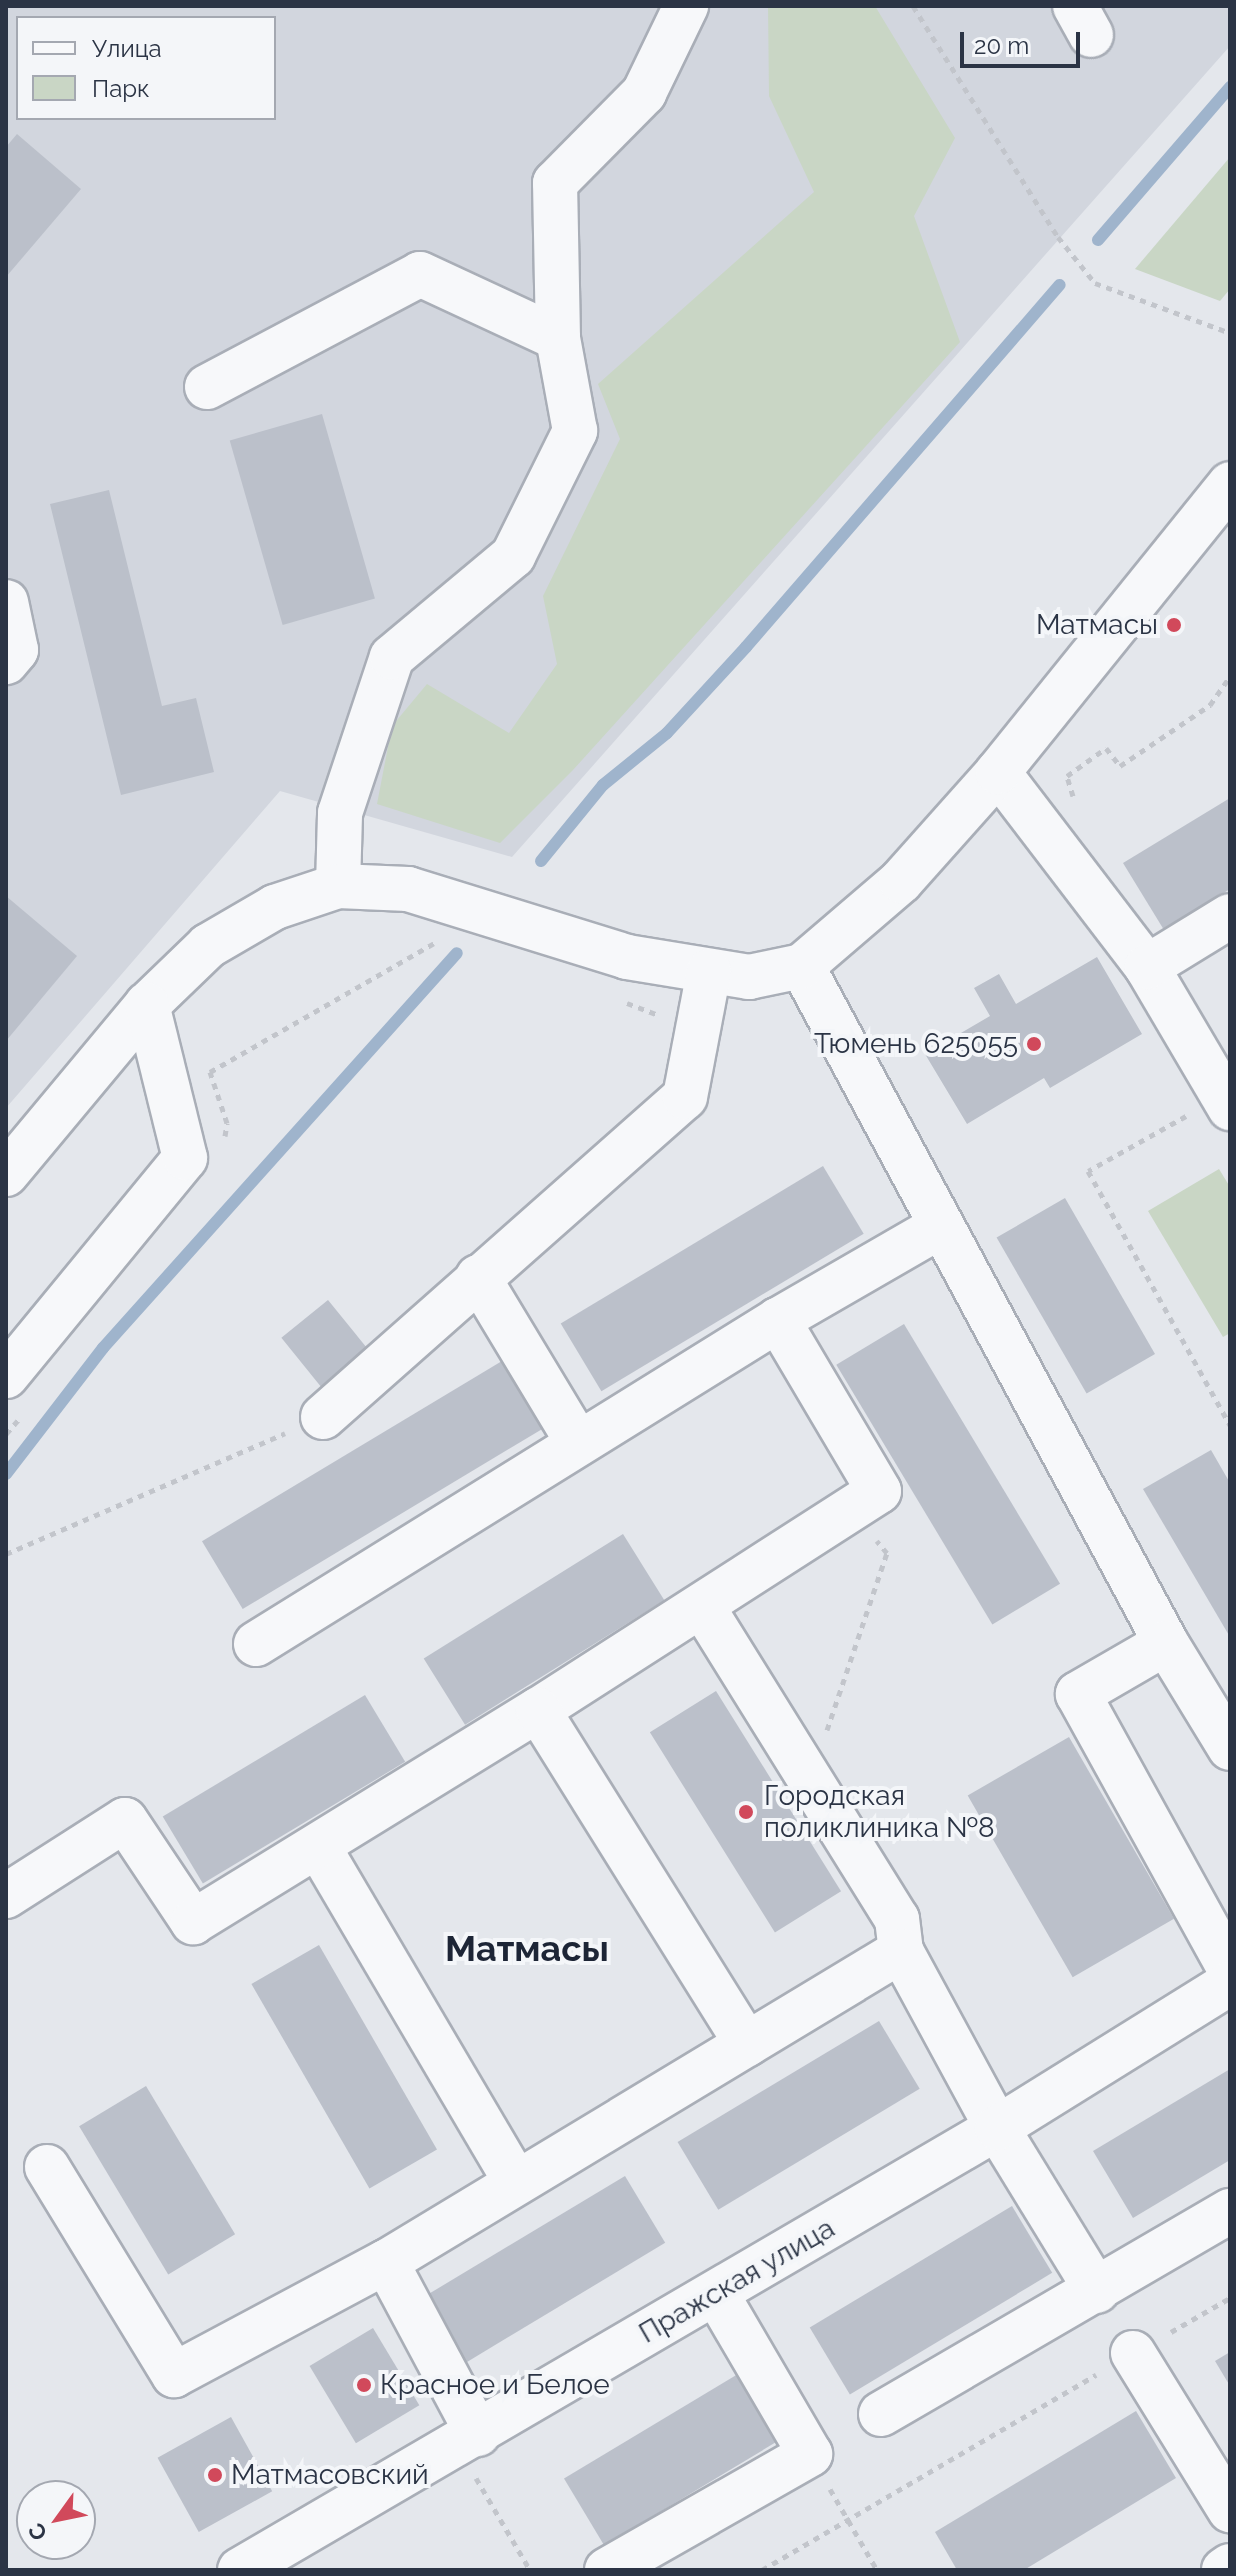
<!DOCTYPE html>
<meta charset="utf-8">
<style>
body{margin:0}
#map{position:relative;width:1236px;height:2576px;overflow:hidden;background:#e4e7ec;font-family:Raleway,sans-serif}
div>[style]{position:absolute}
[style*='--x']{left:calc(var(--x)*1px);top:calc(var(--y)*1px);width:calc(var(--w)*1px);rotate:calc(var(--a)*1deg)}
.built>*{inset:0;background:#d2d6de}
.green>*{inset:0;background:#c9d6c5}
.stream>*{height:12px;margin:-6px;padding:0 6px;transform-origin:6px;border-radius:6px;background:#9fb4cc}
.building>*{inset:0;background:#bbc0ca;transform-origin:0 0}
.path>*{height:5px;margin-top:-2.5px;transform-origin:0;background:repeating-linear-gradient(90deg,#c2c5cb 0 6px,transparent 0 12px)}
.roads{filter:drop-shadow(2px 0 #a9aeb7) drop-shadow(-2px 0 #a9aeb7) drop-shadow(0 2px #a9aeb7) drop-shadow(0 -2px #a9aeb7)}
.minor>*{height:44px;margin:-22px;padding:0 22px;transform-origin:22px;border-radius:22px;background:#f7f8fa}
.dots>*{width:22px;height:22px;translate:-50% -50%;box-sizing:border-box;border:4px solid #f4f6f9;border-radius:50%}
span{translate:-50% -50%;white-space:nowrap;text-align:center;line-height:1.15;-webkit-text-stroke:8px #f4f6f9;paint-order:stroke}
.poi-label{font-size:28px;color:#2b3445}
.right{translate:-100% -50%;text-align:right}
.left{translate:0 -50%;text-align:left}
.street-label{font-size:28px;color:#2b3445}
.district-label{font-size:36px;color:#1d2536;font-weight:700}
.frame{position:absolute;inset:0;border:8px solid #2b3445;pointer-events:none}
.legend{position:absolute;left:16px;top:16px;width:260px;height:104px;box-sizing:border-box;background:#f4f6f9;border:2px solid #a4a8b1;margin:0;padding:10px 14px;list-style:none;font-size:24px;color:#2b3445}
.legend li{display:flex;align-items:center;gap:16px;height:40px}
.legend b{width:40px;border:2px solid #a4a8b1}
.north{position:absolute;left:16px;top:2480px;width:80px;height:80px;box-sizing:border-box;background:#f4f6f9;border:2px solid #a4a8b1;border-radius:50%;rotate:237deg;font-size:22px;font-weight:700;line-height:32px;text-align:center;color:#2b3445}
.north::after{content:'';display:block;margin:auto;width:28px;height:36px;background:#d1495b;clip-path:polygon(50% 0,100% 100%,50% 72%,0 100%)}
.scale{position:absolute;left:960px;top:32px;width:120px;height:36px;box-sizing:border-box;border:4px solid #2b3445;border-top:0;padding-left:10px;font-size:24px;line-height:28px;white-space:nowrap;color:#2b3445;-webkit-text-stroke:6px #f4f6f9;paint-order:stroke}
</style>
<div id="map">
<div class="built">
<i style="clip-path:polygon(evenodd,6px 6px,1230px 6px,1230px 46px,512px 857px,280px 791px,6px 1108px,6px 6px,18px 18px,274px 18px,274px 118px,18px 118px,18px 18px)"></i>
</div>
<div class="green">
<i style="clip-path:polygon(768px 6px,875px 6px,955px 138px,914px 216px,960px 342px,573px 770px,500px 843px,377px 804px,392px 726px,427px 684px,509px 733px,557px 664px,543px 596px,620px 439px,598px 384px,814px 192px,769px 96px)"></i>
<i style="clip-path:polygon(1230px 157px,1230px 289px,1220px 301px,1135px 269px)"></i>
<i style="clip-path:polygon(1219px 1169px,1230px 1187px,1230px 1333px,1223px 1337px,1148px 1211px)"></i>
</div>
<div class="stream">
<i style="--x:1098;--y:240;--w:202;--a:-49.2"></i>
<i style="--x:541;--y:861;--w:98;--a:-50.8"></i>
<i style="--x:603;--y:785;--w:82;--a:-39.1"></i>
<i style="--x:667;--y:733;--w:117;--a:-47.4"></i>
<i style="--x:746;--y:647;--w:479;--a:-49.1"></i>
<i style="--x:6;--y:1474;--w:159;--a:-52.4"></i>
<i style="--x:103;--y:1348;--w:530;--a:-48.13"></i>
</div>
<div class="building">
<i style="clip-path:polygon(17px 134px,81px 189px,6px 277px,6px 147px)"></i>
<i style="left:322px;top:414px;width:192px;height:96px;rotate:74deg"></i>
<i style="clip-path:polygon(109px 490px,162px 706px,196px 698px,214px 772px,121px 795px,50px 504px)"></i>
<i style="clip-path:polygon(1230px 798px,1230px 889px,1164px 930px,1123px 863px)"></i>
<i style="clip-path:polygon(6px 896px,77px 956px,6px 1041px)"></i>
<i style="clip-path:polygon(1097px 957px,1142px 1034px,1050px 1088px,1044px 1078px,967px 1124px,925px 1054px,990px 1016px,974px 988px,999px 974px,1016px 1004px)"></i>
<i style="left:823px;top:1166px;width:79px;height:306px;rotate:59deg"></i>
<i style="left:1065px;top:1198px;width:180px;height:79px;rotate:60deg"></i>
<i style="left:328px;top:1300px;width:69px;height:60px;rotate:51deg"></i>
<i style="left:904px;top:1324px;width:303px;height:79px;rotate:59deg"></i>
<i style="left:502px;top:1361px;width:79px;height:350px;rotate:59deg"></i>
<i style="clip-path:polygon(1211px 1450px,1230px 1483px,1230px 1637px,1143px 1489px)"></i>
<i style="left:623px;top:1534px;width:78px;height:235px;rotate:58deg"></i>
<i style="left:716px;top:1691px;width:236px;height:78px;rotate:58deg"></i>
<i style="left:365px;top:1695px;width:78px;height:236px;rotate:59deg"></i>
<i style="left:1069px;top:1737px;width:210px;height:117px;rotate:60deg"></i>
<i style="left:319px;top:1945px;width:236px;height:78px;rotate:60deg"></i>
<i style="left:879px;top:2021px;width:79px;height:235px;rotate:59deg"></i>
<i style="clip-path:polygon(1230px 2069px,1230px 2160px,1133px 2218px,1093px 2151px)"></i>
<i style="left:146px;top:2086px;width:173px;height:78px;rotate:59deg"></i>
<i style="left:625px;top:2176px;width:78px;height:236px;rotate:59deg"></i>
<i style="left:1012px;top:2206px;width:78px;height:236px;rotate:59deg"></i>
<i style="left:373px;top:2328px;width:90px;height:74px;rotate:59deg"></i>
<i style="clip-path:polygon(1230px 2352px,1230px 2386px,1215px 2361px)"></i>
<i style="left:738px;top:2374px;width:78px;height:203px;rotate:59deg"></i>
<i style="clip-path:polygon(1136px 2411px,1176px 2478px,1024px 2570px,957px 2570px,935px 2532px)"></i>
<i style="left:231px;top:2417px;width:85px;height:84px;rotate:61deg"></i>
</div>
<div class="path">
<i style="--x:913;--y:6;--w:273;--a:57.9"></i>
<i style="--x:1058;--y:237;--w:59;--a:51.2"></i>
<i style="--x:1095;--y:283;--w:144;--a:20.3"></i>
<i style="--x:1073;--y:796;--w:21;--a:-107"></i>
<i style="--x:1067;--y:776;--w:48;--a:-35.7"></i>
<i style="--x:1106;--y:748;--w:23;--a:52"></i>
<i style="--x:1120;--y:766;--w:109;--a:-34.1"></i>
<i style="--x:1210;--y:705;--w:35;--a:-55"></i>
<i style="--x:627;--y:1003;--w:34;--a:21"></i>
<i style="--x:1186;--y:1116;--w:112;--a:150.7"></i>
<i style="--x:1088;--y:1171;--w:291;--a:60.8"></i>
<i style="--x:225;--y:1136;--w:13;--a:-81"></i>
<i style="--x:227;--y:1123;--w:54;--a:-108.4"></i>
<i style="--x:210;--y:1072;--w:258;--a:-29.9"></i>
<i style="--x:6;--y:1434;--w:23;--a:-49"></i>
<i style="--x:6;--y:1554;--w:304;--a:-23.4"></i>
<i style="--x:827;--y:1730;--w:187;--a:-71.3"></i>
<i style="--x:887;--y:1553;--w:16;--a:-130"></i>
<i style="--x:1171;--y:2332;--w:68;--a:-30"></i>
<i style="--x:476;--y:2478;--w:107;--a:59.6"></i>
<i style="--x:830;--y:2489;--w:94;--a:59.9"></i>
<i style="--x:762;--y:2570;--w:387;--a:-30.3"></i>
</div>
<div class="roads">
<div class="minor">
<i style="--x:1075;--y:6;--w:33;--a:61"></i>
<i style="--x:207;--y:387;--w:241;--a:-27.9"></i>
<i style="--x:420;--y:274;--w:152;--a:24.9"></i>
<i style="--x:6;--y:602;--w:49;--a:78.2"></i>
<i style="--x:16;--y:650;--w:16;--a:130"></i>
<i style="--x:998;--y:772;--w:245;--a:52.6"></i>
<i style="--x:1147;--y:967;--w:164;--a:59.5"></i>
<i style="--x:338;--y:886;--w:73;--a:-88.4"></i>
<i style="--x:340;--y:813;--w:164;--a:-71.6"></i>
<i style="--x:392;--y:657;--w:158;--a:-39.9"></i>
<i style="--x:513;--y:556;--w:140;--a:-63.6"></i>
<i style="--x:575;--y:431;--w:95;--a:-100.4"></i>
<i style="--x:558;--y:338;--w:155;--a:-91.1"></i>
<i style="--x:555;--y:183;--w:127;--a:-45.3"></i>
<i style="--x:644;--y:93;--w:97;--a:-64.2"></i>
<i style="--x:802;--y:966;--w:769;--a:61.73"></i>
<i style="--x:1166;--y:1643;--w:123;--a:58.6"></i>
<i style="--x:1147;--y:967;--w:97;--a:-31.6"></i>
<i style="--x:6;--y:1174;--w:220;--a:-50.2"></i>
<i style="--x:147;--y:1005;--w:85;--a:-44"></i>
<i style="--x:208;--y:946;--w:78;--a:-30.2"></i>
<i style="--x:275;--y:907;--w:66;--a:-18.4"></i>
<i style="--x:338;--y:886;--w:70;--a:2.5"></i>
<i style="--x:408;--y:889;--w:229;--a:17.2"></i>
<i style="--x:627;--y:957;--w:124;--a:9.3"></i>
<i style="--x:749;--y:977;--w:54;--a:-11.7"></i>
<i style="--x:802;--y:966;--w:130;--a:-40.6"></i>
<i style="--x:901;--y:881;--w:146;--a:-48.3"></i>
<i style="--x:998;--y:772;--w:370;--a:-51.1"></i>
<i style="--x:478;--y:1277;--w:194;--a:58.9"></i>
<i style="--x:6;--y:1376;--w:282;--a:-50.6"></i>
<i style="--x:185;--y:1158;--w:158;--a:-103.9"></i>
<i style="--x:323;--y:1417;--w:483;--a:-41.5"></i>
<i style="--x:685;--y:1097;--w:128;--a:-79.2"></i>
<i style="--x:702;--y:1606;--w:369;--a:58.1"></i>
<i style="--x:897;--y:1919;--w:32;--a:83"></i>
<i style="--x:1166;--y:1643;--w:102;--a:149.9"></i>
<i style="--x:1078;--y:1694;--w:314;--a:61.1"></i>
<i style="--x:256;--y:1644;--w:614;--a:-31.83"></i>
<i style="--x:778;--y:1320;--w:188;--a:-30"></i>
<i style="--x:538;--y:1710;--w:405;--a:-32.7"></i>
<i style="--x:879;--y:1491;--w:199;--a:-120.6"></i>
<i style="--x:318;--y:1846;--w:390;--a:59.5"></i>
<i style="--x:6;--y:1896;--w:141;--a:-32.6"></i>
<i style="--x:125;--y:1820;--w:123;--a:56.3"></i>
<i style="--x:193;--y:1922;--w:405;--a:-31.6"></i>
<i style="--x:538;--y:1710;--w:394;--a:58"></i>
<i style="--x:47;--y:2167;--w:244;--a:58.6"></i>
<i style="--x:174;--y:2375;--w:240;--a:-28.1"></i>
<i style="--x:386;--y:2262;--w:195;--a:61.9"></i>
<i style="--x:386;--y:2262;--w:602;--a:-31.13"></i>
<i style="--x:901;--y:1951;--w:201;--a:61.5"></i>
<i style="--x:997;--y:2128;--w:191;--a:58.5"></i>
<i style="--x:1133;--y:2353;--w:185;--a:58.3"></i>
<i style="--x:881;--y:2414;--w:404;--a:-30.2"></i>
<i style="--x:240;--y:2570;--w:877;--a:-30.28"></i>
<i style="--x:997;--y:2128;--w:274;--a:-31.9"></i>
<i style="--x:607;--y:2570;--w:234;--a:-29.7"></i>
<i style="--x:810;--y:2454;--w:186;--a:-120.3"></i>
<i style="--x:1224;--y:2570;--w:7;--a:-34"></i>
</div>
</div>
<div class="dots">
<i style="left:1174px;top:625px;background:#d1495b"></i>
<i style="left:1034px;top:1044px;background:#d1495b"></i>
<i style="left:746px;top:1812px;background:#d1495b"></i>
<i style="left:364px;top:2385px;background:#d1495b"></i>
<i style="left:215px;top:2475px;background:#d1495b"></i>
</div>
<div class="poi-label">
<span class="right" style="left:1158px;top:625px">Матмасы</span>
<span class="right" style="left:1018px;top:1044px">Тюмень 625055</span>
<span class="left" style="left:764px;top:1812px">Городская<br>поликлиника №8</span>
<span class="left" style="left:380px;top:2385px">Красное и Белое</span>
<span class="left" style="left:231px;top:2475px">Матмасовский</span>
</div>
<div class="street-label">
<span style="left:737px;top:2281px;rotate:-30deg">Пражская улица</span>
</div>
<div class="district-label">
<span style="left:527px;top:1949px">Матмасы</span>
</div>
<div class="frame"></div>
<ul class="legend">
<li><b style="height:10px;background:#f7f8fa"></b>Улица</li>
<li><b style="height:22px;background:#c9d6c5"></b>Парк</li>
</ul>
<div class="north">С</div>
<div class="scale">20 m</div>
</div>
